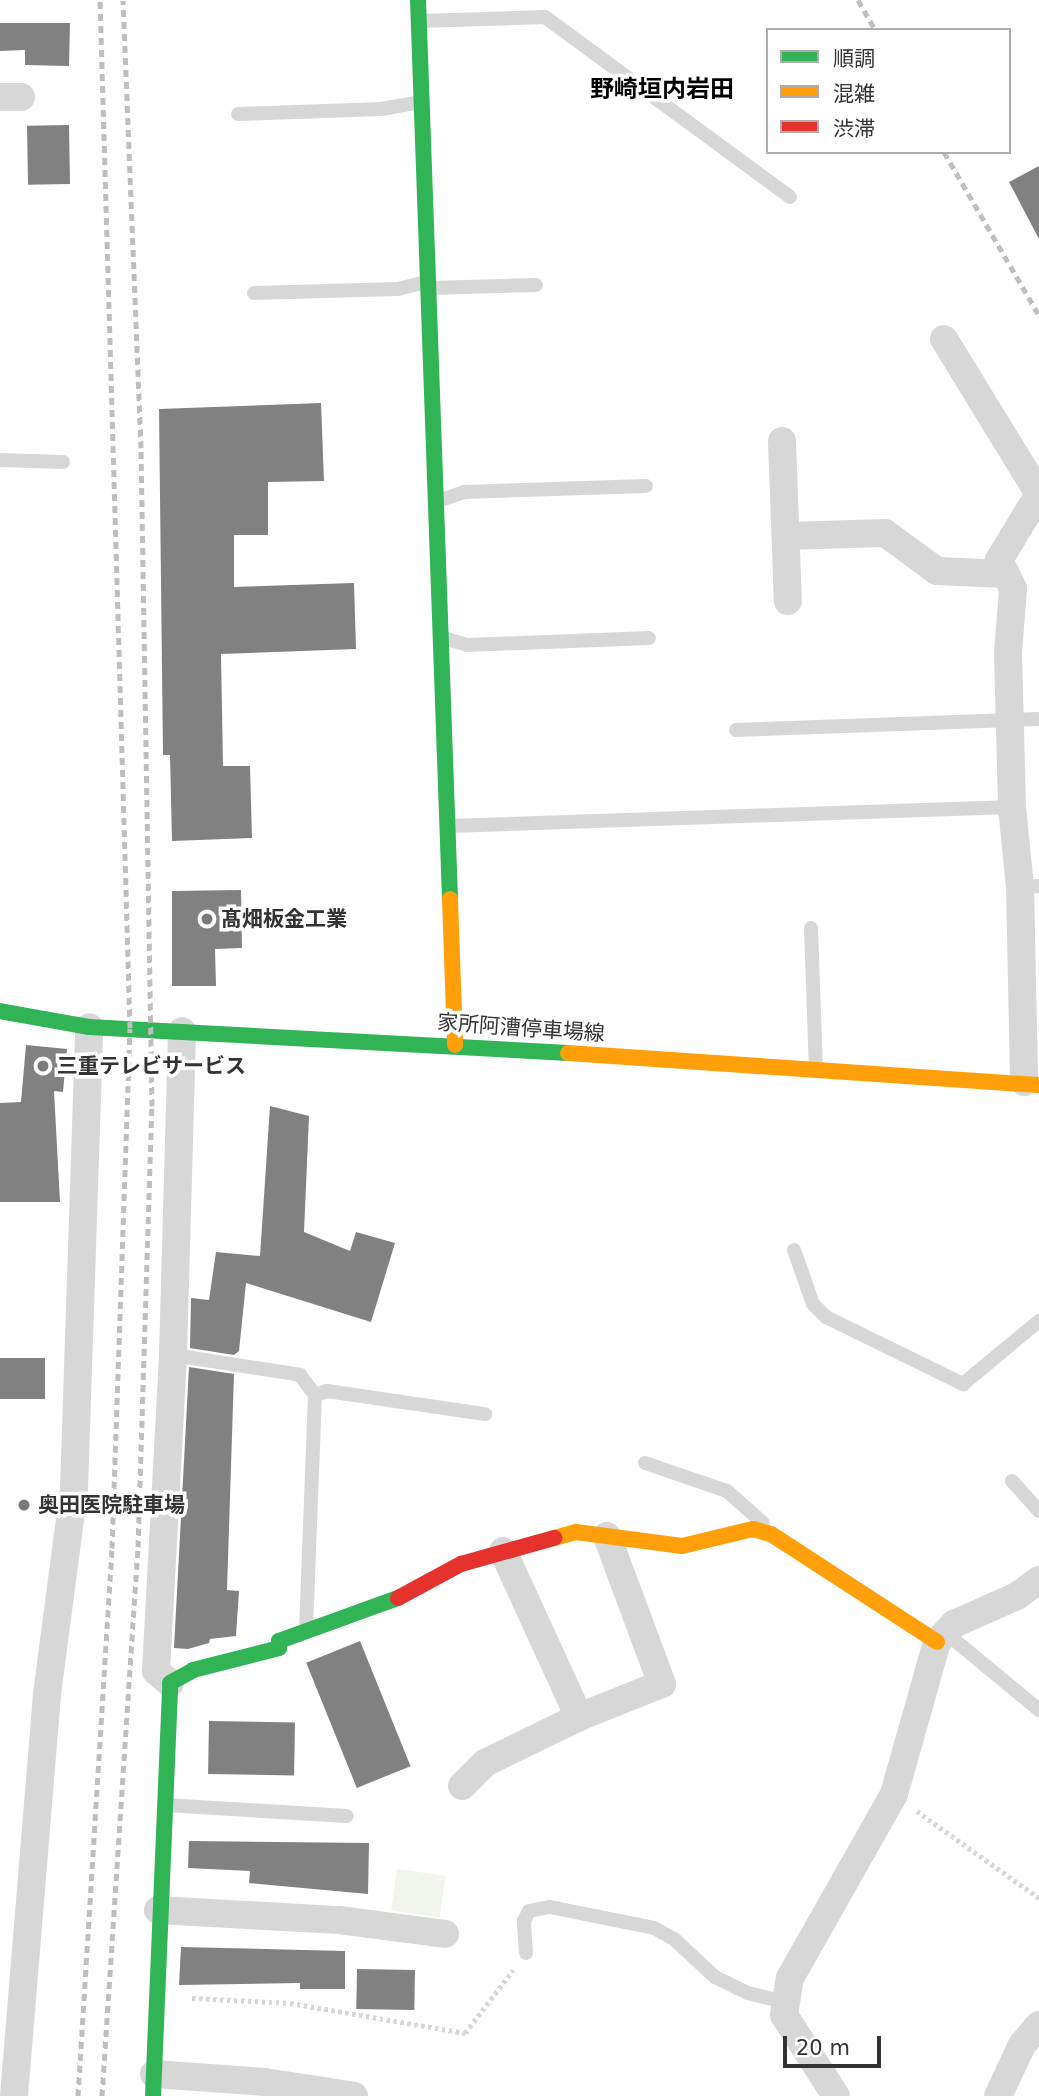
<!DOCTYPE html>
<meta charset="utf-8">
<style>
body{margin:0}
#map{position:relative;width:1039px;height:2096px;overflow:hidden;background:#fff;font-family:"DejaVu Sans","Noto Sans JP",sans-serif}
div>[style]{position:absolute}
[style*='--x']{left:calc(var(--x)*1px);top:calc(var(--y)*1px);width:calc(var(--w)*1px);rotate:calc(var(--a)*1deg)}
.green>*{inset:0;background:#f1f5ed;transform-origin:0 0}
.building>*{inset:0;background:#818181;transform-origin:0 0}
.path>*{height:4.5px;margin-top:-2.25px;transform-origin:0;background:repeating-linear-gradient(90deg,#d6d6d6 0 3.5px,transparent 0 7px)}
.lane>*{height:14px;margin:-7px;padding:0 7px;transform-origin:7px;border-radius:7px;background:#d7d7d7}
.street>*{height:28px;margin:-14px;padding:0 14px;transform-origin:14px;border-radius:14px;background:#d7d7d7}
.fast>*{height:16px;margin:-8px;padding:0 8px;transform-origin:8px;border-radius:8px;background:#30b455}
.slow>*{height:16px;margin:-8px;padding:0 8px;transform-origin:8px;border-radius:8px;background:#ff9f0a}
.jam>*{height:16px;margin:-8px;padding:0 8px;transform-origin:8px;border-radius:8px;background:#e5322d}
.rail>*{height:5px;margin-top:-2.5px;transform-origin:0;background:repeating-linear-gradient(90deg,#bebebe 0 7px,transparent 0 12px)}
.dots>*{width:19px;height:19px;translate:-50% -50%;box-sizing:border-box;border:4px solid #fff;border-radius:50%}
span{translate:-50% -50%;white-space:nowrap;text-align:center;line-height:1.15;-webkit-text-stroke:7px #fff;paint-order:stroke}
.poi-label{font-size:21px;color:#333;font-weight:700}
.left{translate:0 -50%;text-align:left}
.street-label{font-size:21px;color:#333}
.quarter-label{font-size:24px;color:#000;font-weight:700}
.legend{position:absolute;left:766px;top:28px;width:245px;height:126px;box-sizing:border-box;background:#fff;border:2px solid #adadad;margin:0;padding:9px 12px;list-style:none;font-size:21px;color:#333}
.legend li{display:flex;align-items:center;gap:14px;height:35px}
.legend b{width:35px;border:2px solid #adadad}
.scale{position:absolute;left:783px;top:2036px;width:98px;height:32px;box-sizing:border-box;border:4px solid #333;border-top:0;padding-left:9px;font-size:21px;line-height:24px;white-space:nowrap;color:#333;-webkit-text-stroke:5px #fff;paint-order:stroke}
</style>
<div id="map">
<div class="green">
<i style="left:397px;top:1869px;width:49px;height:42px;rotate:8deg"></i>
</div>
<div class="building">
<i style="clip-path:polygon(0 23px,70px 23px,69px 66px,25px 65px,25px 50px,0 51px)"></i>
<i style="left:69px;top:125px;width:59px;height:42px;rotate:89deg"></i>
<i style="clip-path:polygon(1039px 166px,1039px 239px,1009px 182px)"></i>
<i style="clip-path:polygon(321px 403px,324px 481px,268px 482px,268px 535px,234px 535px,234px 587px,354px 583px,356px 649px,221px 654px,223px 766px,250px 766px,252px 838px,172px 841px,170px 755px,163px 755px,159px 409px)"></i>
<i style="clip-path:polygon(241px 890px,242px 948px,215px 949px,216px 986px,172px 986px,172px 891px)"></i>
<i style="clip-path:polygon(26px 1045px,67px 1049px,63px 1092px,54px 1091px,60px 1202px,0 1202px,0 1103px,21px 1102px)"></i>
<i style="clip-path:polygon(270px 1106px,309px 1116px,304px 1232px,350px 1251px,356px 1232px,395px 1243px,371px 1322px,246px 1283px,239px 1351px,234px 1355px,190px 1348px,191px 1298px,209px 1300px,216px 1252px,260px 1256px)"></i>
<i style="left:0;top:1358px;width:45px;height:41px"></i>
<i style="clip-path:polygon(189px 1367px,234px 1374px,227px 1590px,239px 1591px,236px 1636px,210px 1639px,209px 1643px,188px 1649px,174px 1648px)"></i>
<i style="left:360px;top:1641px;width:135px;height:58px;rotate:68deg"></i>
<i style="left:209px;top:1721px;width:86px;height:53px;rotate:1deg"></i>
<i style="clip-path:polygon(189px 1841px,369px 1843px,368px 1894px,249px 1883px,250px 1871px,188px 1868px)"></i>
<i style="clip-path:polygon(181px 1947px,345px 1951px,345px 1989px,300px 1989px,300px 1983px,179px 1985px)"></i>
<i style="left:357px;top:1969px;width:58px;height:40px;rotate:1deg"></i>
</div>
<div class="path">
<i style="--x:917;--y:1811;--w:150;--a:35.5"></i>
<i style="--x:192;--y:1998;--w:98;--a:2.9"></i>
<i style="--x:290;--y:2003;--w:178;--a:9.7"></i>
<i style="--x:465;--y:2033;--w:79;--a:-52.7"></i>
</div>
<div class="lane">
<i style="--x:420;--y:21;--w:125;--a:-1.8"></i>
<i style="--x:545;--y:17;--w:304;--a:36.3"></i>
<i style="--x:238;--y:114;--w:143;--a:-2"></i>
<i style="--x:381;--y:109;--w:41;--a:-9.9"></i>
<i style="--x:429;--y:288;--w:107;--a:-1.6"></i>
<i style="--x:254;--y:293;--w:144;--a:-1.6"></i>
<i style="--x:398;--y:289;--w:30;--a:-14"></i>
<i style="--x:0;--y:460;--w:63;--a:1.8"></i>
<i style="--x:438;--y:501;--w:28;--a:-19"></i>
<i style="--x:464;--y:492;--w:182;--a:-1.9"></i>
<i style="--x:443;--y:638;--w:25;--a:16"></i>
<i style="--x:467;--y:645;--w:182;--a:-2.2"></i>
<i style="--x:736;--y:730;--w:303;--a:-2.1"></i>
<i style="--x:450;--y:826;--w:562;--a:-1.94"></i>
<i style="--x:1020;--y:887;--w:19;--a:-3"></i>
<i style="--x:811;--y:928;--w:140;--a:88"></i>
<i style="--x:794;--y:1250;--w:57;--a:70.6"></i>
<i style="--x:813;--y:1304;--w:18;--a:45"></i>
<i style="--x:826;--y:1317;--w:153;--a:26.1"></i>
<i style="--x:963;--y:1384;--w:99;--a:-39.7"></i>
<i style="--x:173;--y:1355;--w:129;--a:8.9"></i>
<i style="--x:300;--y:1375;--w:25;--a:53"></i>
<i style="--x:315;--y:1395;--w:233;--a:92.2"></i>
<i style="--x:315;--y:1395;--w:13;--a:-18"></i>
<i style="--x:327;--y:1391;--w:160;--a:8.3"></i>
<i style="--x:645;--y:1463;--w:87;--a:18.9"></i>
<i style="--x:727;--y:1491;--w:48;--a:41.6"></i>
<i style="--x:1012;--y:1481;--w:40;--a:48"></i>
<i style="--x:946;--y:1633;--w:121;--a:39.6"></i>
<i style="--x:166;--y:1805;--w:181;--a:3.5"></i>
<i style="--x:526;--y:1953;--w:32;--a:-94"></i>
<i style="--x:524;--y:1921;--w:11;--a:-63"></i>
<i style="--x:529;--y:1911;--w:21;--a:-11"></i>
<i style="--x:550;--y:1907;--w:106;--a:11.4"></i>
<i style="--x:654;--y:1928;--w:23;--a:29"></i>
<i style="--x:674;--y:1939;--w:56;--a:42.8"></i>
<i style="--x:715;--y:1977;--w:37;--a:26"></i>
<i style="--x:748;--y:1993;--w:37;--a:14"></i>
</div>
<div class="street">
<i style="--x:0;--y:97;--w:21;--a:0"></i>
<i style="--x:944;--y:339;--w:182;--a:58.5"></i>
<i style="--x:1039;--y:494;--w:77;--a:121.2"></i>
<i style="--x:999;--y:560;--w:32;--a:64"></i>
<i style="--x:1013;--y:589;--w:64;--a:94.5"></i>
<i style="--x:1008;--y:653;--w:154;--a:88.5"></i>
<i style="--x:1012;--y:807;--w:80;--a:84.3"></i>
<i style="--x:1020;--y:887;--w:195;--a:88.8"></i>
<i style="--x:782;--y:441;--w:160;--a:87.9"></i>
<i style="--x:786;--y:536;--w:99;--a:-1.7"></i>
<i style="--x:885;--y:533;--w:64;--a:36.2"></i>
<i style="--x:937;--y:571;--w:69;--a:2.5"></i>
<i style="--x:503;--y:1551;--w:183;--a:65.4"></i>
<i style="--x:579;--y:1717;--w:89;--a:-21.7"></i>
<i style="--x:662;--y:1684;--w:158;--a:-110.4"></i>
<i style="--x:170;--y:1683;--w:18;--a:-139"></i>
<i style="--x:156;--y:1671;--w:316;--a:-86.9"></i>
<i style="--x:173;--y:1355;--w:324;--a:-88.4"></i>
<i style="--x:462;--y:1786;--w:33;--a:-45"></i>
<i style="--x:485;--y:1763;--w:105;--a:-26.1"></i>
<i style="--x:158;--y:1910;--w:181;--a:3.2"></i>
<i style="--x:339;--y:1920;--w:107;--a:7.5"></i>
<i style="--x:154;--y:2074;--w:111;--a:4.1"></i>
<i style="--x:265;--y:2082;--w:90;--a:8.9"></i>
<i style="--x:14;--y:2096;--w:403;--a:-85.3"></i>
<i style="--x:47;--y:1694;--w:207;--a:-82.5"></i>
<i style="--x:74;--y:1489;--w:462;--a:-88.1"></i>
<i style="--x:836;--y:2096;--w:96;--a:-122.7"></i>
<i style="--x:784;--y:2015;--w:37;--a:-81"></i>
<i style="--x:790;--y:1978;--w:211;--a:-60.5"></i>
<i style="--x:894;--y:1794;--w:158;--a:-74.2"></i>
<i style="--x:937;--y:1642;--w:25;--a:-47"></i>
<i style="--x:954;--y:1624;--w:69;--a:-24"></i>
<i style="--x:1017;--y:1596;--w:27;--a:-36"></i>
<i style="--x:998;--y:2096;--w:56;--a:-64.8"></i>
<i style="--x:1022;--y:2045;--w:26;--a:-50"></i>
</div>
<div class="fast">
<i style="--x:418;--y:0;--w:900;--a:87.96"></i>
<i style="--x:0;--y:1011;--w:90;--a:10.2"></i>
<i style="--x:89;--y:1027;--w:480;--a:3.1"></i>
<i style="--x:153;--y:2096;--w:413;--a:-87.6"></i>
<i style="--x:170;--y:1683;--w:26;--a:-29"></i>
<i style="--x:193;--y:1670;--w:89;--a:-14.3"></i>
<i style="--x:279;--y:1648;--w:7;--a:-90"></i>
<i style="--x:279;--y:1641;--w:127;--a:-19.9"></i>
</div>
<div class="slow">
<i style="--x:450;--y:899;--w:146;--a:88"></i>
<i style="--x:568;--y:1053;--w:472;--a:3.9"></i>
<i style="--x:554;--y:1538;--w:23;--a:-15"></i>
<i style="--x:576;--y:1532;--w:107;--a:7.5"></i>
<i style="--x:682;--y:1546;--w:73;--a:-13.5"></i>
<i style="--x:753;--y:1529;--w:19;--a:16"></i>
<i style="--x:771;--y:1534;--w:198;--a:33"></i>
</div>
<div class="jam">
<i style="--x:398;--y:1598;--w:72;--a:-28.4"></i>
<i style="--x:461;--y:1564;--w:97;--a:-15.6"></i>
</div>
<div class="rail">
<i style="--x:858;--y:0;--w:34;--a:60"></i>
<i style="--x:944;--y:152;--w:189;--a:59.8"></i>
<i style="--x:78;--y:2096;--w:549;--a:-86.45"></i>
<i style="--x:112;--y:1548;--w:520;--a:-88.02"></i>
<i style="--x:130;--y:1028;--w:1028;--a:-91.67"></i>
<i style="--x:102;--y:2096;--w:550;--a:-86.25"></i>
<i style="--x:138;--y:1547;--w:441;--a:-88.2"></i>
<i style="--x:152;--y:1106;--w:658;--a:-90.96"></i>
<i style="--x:141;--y:448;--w:448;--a:-92.3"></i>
</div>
<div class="dots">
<i style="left:207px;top:919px;background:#7a7a7a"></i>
<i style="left:43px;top:1066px;background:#7a7a7a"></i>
<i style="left:24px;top:1505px;background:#7a7a7a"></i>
</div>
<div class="poi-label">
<span class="left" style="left:221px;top:919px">髙畑板金工業</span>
<span class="left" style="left:57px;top:1066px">三重テレビサービス</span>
<span class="left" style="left:38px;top:1505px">奥田医院駐車場</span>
</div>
<div class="street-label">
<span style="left:521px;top:1028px;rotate:4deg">家所阿漕停車場線</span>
</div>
<div class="quarter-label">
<span style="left:662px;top:90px">野崎垣内岩田</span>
</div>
<ul class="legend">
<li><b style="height:9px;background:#30b455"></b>順調</li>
<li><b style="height:9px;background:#ff9f0a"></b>混雑</li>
<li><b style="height:9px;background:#e5322d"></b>渋滞</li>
</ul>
<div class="scale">20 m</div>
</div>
